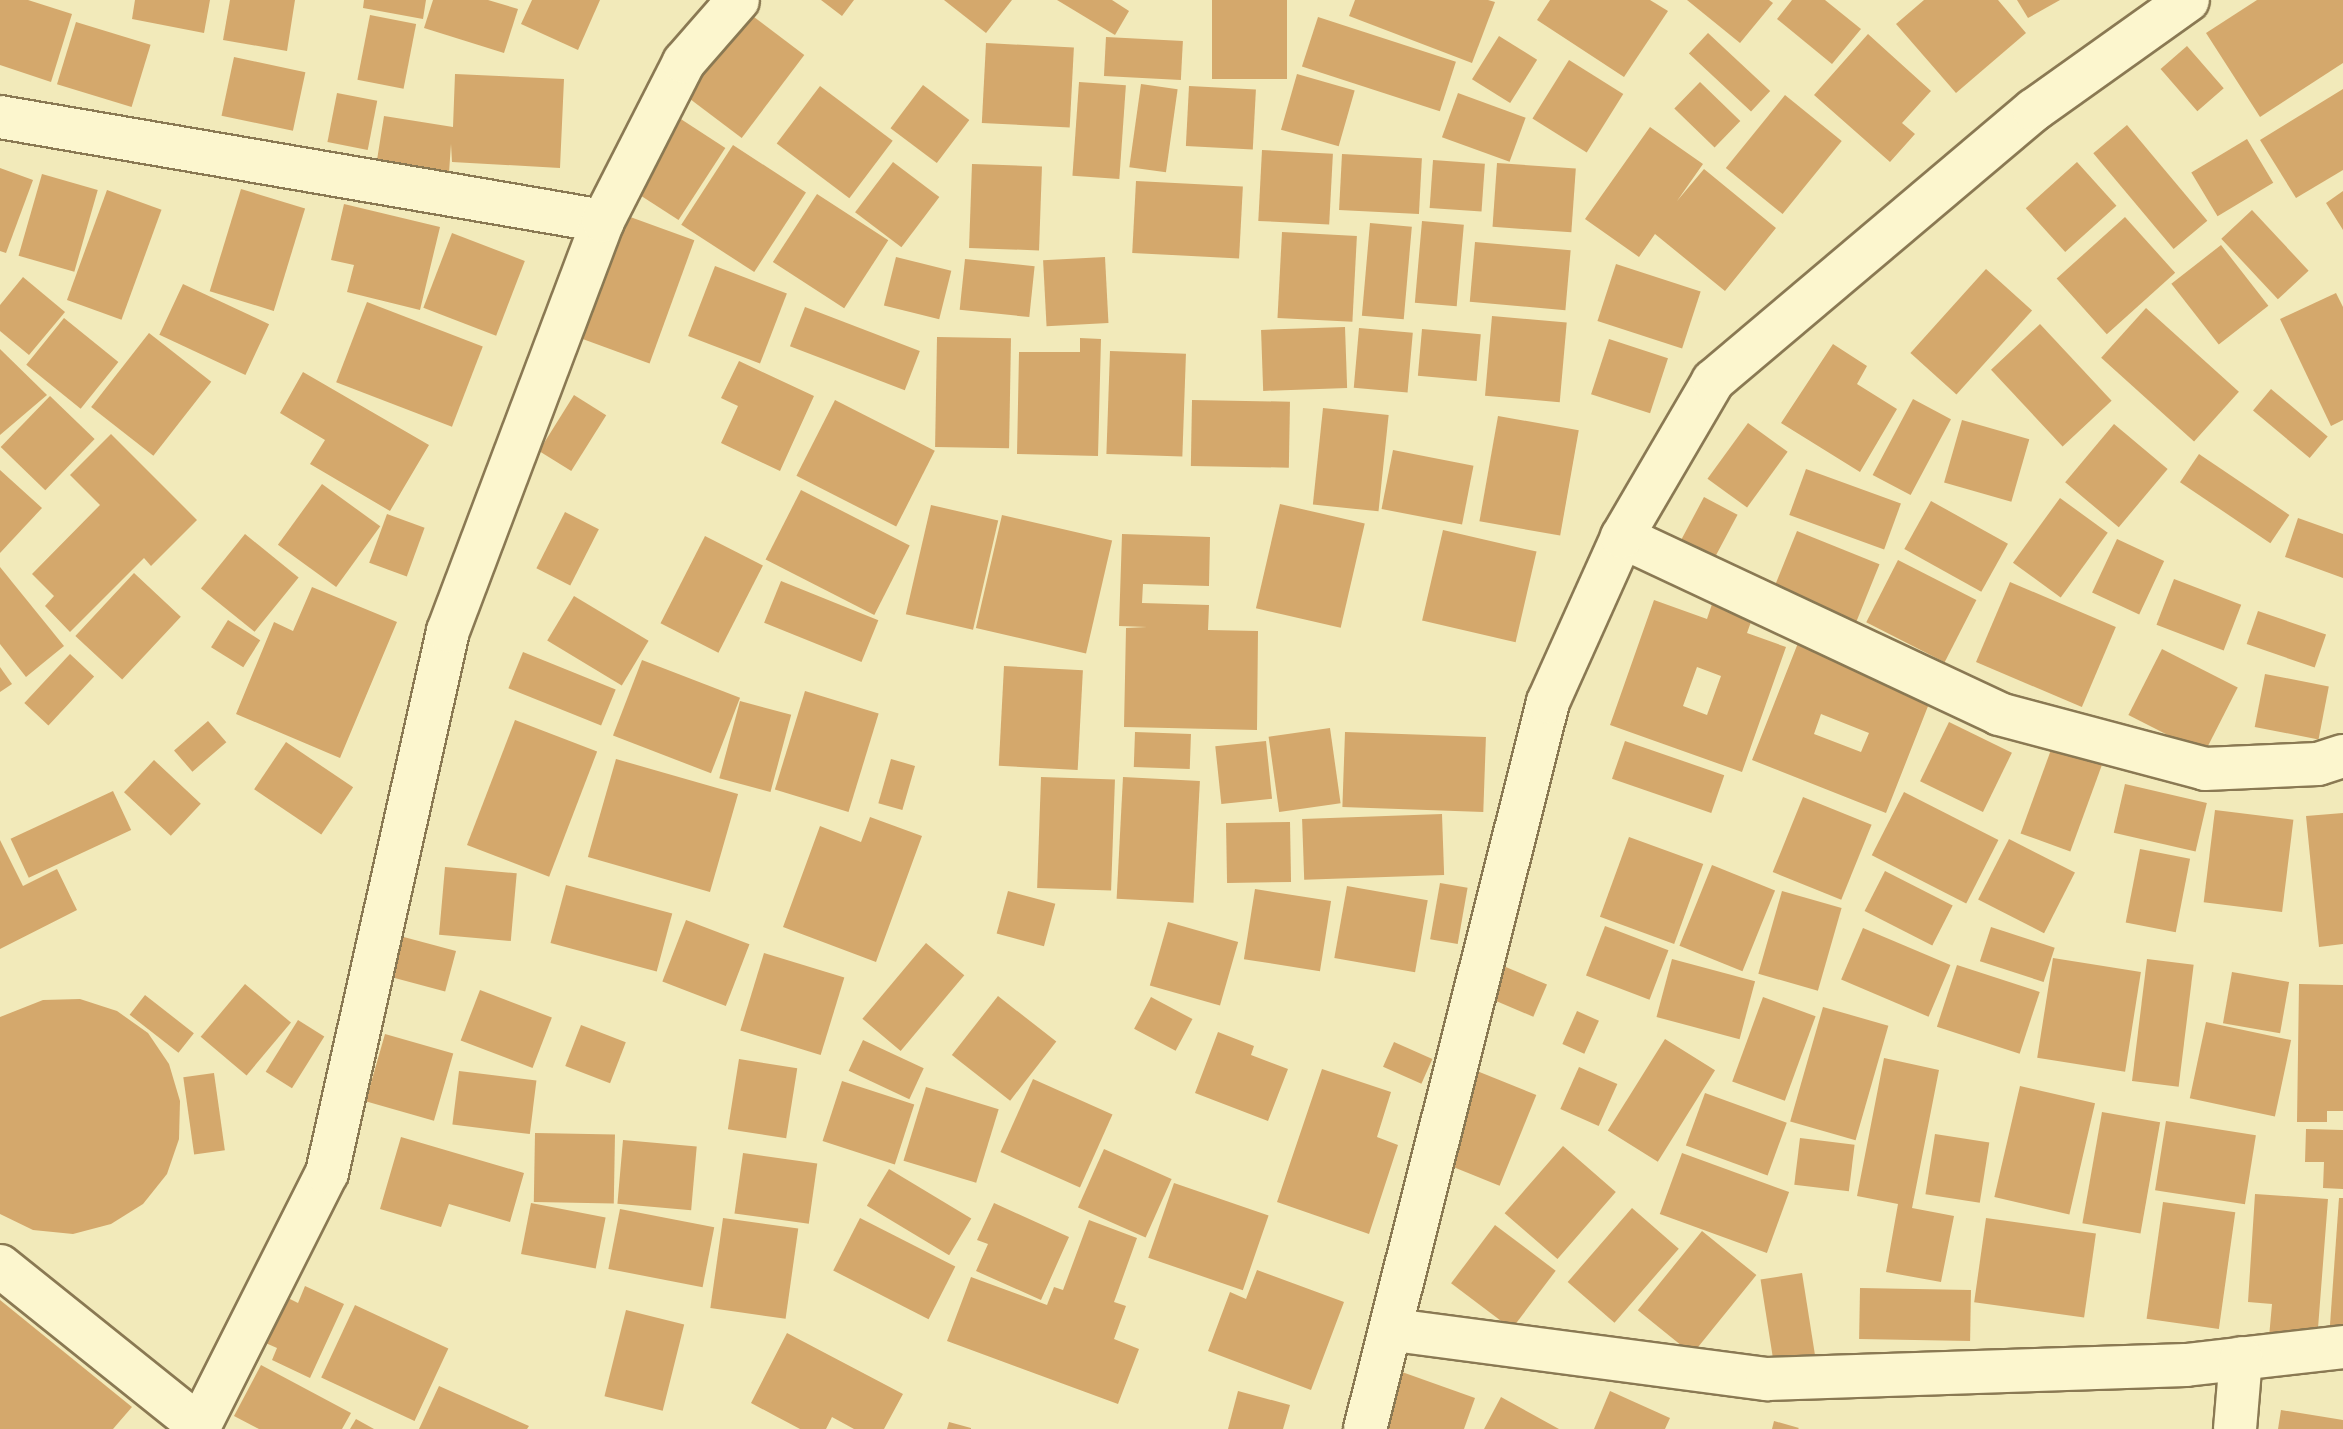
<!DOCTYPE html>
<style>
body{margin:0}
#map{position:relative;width:2343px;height:1429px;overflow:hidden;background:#f2eaba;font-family:Bitter,serif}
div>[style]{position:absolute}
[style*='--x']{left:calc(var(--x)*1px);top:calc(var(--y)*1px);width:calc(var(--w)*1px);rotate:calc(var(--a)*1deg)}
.building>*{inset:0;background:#d4a86c;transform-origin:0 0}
.roads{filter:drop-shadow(2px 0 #8a7953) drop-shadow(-2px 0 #8a7953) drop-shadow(0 2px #8a7953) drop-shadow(0 -2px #8a7953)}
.street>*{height:42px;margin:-21px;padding:0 21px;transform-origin:21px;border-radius:21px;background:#fcf6ce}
span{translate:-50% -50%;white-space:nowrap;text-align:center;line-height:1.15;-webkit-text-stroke:8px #f9f3ca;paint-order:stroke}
</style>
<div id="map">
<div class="building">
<i style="clip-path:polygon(0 0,28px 0,72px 14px,51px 82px,0 65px)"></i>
<i style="clip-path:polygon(135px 0,210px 0,204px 33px,132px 19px)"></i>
<i style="clip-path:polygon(230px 0,295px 0,287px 51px,223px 40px)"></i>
<i style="clip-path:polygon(364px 0,426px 0,423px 19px,363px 8px)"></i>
<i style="clip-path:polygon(433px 0,488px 0,518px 9px,504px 53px,424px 28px)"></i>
<i style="clip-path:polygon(532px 0,600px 0,578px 50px,521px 24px)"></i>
<i style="clip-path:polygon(821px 0,854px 0,842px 16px)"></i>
<i style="clip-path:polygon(944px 0,1012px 0,986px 33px)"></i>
<i style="clip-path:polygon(1057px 0,1112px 0,1129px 11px,1115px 35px)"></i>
<i style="left:1212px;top:0;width:75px;height:79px"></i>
<i style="clip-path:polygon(1355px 0,1488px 0,1495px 2px,1472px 63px,1349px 16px)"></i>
<i style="clip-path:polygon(1550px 0,1650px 0,1668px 11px,1624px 77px,1537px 20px)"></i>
<i style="clip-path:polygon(1687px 0,1769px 0,1773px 3px,1740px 43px)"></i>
<i style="clip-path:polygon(1792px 0,1825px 0,1861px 29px,1832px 64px,1777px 19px)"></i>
<i style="clip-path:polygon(1924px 0,1998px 0,2026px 33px,1956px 93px,1896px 24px)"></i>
<i style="clip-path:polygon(2017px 0,2060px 0,2028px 18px)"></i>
<i style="clip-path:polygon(2257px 0,2343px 0,2343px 63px,2260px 117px,2206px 33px)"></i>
<i style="left:742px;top:8px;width:78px;height:104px;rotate:37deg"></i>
<i style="left:370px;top:15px;width:47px;height:66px;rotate:11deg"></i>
<i style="left:1318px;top:17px;width:145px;height:52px;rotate:18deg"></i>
<i style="left:76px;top:22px;width:78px;height:65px;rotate:17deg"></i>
<i style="left:1708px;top:33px;width:85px;height:28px;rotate:43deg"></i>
<i style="clip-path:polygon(1868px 34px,1931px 91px,1902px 123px,1915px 134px,1890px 162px,1814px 95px)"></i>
<i style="left:1499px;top:36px;width:45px;height:51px;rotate:32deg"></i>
<i style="left:1106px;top:37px;width:77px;height:39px;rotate:3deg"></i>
<i style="left:986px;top:43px;width:88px;height:80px;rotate:3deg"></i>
<i style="left:2187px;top:46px;width:56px;height:35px;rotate:49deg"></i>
<i style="left:234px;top:57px;width:73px;height:60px;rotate:12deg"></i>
<i style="left:1569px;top:60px;width:64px;height:69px;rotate:32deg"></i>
<i style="clip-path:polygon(455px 74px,564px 79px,560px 168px,452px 162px,451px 144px,449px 173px,377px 160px,384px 116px,453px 127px)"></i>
<i style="left:1297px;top:74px;width:60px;height:58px;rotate:16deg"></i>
<i style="left:1079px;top:82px;width:47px;height:94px;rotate:4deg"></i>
<i style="left:1700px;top:82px;width:56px;height:37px;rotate:44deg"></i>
<i style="left:1141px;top:84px;width:37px;height:84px;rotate:8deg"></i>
<i style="left:923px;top:85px;width:58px;height:54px;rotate:37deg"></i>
<i style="left:820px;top:86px;width:91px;height:72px;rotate:37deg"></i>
<i style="left:1189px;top:86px;width:67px;height:60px;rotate:3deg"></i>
<i style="clip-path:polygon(2343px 89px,2343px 170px,2296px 198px,2260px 140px)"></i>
<i style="left:337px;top:93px;width:41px;height:50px;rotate:11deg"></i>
<i style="left:1458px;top:93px;width:72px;height:47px;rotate:20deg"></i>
<i style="left:1785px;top:95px;width:73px;height:94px;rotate:39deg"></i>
<i style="left:670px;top:112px;width:66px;height:86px;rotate:33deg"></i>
<i style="left:2127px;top:125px;width:125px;height:44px;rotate:50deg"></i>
<i style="clip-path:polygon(1650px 127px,1703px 164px,1677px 201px,1704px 169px,1776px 228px,1725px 291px,1655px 234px,1639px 257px,1585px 219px)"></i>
<i style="left:2247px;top:139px;width:51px;height:65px;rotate:59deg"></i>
<i style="left:733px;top:145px;width:87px;height:95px;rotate:33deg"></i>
<i style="left:1262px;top:150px;width:71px;height:71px;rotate:3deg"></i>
<i style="left:1342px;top:154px;width:80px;height:56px;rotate:3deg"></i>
<i style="left:1433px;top:160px;width:52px;height:48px;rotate:4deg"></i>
<i style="left:893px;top:162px;width:58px;height:63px;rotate:37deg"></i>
<i style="left:2077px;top:162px;width:59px;height:69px;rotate:48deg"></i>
<i style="left:1497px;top:163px;width:79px;height:64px;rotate:4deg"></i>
<i style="left:972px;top:164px;width:70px;height:84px;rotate:2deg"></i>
<i style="clip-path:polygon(0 168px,33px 180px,6px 253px,0 251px)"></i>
<i style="left:42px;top:174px;width:58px;height:85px;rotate:16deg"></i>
<i style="left:1136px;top:181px;width:107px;height:72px;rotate:3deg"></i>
<i style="left:241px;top:189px;width:67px;height:107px;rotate:17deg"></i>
<i style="left:107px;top:190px;width:58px;height:117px;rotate:20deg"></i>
<i style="clip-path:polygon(2343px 191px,2343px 230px,2326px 203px)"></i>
<i style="left:817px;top:194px;width:85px;height:81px;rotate:33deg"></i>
<i style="clip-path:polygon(344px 204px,440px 227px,420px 310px,347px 292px,354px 265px,331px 260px)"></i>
<i style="left:2252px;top:210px;width:83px;height:42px;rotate:47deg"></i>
<i style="left:622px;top:214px;width:77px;height:131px;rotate:20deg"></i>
<i style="left:2125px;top:217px;width:75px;height:92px;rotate:48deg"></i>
<i style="left:1422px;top:221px;width:42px;height:82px;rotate:5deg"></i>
<i style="left:1370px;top:223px;width:42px;height:93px;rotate:5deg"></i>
<i style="left:1282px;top:232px;width:75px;height:86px;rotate:3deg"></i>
<i style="left:452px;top:233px;width:78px;height:80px;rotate:21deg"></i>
<i style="left:1475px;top:242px;width:96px;height:60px;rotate:5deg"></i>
<i style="left:2221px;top:245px;width:77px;height:63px;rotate:52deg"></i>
<i style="left:896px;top:257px;width:57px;height:50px;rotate:14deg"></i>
<i style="left:1105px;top:257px;width:66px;height:62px;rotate:87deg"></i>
<i style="left:965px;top:259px;width:70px;height:51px;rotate:6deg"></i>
<i style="left:1616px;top:264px;width:89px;height:60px;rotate:18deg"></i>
<i style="left:715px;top:266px;width:77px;height:75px;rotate:21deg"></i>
<i style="left:1986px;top:269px;width:62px;height:113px;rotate:42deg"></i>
<i style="clip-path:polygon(23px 277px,65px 312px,29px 355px,0 331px,0 305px)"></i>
<i style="left:183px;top:284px;width:95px;height:56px;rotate:25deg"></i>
<i style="clip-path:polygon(2336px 293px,2343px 307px,2343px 420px,2331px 426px,2280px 319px)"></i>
<i style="left:367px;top:302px;width:124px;height:86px;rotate:21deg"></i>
<i style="left:805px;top:307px;width:123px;height:42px;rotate:21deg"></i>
<i style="left:2146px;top:308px;width:125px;height:67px;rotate:42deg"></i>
<i style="left:1492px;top:316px;width:75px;height:80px;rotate:5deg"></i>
<i style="left:64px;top:318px;width:70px;height:60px;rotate:39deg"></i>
<i style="left:2040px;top:324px;width:105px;height:67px;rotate:47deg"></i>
<i style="left:1345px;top:327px;width:61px;height:84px;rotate:88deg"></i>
<i style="left:1359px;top:328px;width:54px;height:60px;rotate:5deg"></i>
<i style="left:1422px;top:329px;width:59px;height:47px;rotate:5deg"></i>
<i style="left:149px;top:333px;width:79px;height:94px;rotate:38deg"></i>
<i style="left:937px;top:337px;width:74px;height:110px;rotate:1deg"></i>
<i style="clip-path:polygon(1080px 338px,1101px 339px,1098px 456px,1017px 454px,1019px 352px,1080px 352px)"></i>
<i style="left:1609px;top:339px;width:62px;height:58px;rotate:18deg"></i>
<i style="clip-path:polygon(1833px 344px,1867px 366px,1857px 384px,1897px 409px,1860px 472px,1781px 423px)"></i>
<i style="clip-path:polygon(0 349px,47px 395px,0 435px)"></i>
<i style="left:1110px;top:351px;width:76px;height:103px;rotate:2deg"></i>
<i style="clip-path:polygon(739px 361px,814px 396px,780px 471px,721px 443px,738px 406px,721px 398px)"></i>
<i style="clip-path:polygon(303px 372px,429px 445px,390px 511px,310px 464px,325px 440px,280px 413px)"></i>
<i style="left:2271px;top:389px;width:74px;height:28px;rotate:40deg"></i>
<i style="left:574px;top:395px;width:38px;height:66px;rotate:32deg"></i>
<i style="left:50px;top:396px;width:62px;height:71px;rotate:44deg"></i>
<i style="left:1913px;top:399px;width:43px;height:86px;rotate:28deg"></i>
<i style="left:835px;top:400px;width:112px;height:85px;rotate:27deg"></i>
<i style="left:1192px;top:400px;width:98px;height:66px;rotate:1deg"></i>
<i style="left:1323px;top:408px;width:66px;height:97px;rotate:6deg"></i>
<i style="left:1498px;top:416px;width:82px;height:107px;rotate:10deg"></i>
<i style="left:1962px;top:420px;width:70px;height:65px;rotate:16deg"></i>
<i style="left:1748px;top:423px;width:49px;height:69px;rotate:36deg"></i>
<i style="left:2114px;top:424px;width:70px;height:76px;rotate:40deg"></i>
<i style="clip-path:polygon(111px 434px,197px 520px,151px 566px,144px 558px,70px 632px,45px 606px,54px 596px,32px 574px,100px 505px,70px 475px)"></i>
<i style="left:1393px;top:450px;width:82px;height:60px;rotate:11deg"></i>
<i style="left:2199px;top:454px;width:109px;height:34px;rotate:34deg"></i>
<i style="left:1806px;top:469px;width:101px;height:49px;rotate:20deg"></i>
<i style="clip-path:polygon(0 470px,42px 508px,0 553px)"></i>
<i style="left:322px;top:484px;width:72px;height:75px;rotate:36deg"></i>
<i style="left:801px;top:490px;width:122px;height:78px;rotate:27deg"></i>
<i style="left:1704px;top:497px;width:38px;height:51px;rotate:28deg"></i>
<i style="left:2060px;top:498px;width:59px;height:80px;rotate:36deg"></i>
<i style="left:1931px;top:501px;width:88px;height:55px;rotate:29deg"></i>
<i style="left:1280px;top:504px;width:87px;height:107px;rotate:13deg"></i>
<i style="left:931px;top:505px;width:69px;height:112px;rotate:13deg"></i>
<i style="left:565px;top:512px;width:38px;height:63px;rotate:27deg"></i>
<i style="left:387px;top:514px;width:40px;height:52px;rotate:20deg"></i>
<i style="left:1002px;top:515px;width:113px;height:116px;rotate:13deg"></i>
<i style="clip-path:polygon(2298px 518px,2343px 534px,2343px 578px,2285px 557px)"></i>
<i style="left:1443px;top:530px;width:96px;height:93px;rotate:13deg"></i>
<i style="left:1797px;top:531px;width:89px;height:70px;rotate:22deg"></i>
<i style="left:245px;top:534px;width:69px;height:70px;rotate:39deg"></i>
<i style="clip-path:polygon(1122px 534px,1210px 537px,1209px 586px,1143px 584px,1142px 603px,1209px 605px,1208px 630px,1258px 631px,1257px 730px,1124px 727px,1126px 628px,1147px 627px,1119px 626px)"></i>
<i style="left:705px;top:536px;width:65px;height:98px;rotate:27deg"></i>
<i style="left:2117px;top:539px;width:52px;height:59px;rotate:25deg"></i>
<i style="left:1898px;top:560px;width:88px;height:70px;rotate:27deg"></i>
<i style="clip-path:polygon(0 567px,64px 646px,26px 677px,0 644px)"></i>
<i style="left:134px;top:573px;width:64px;height:86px;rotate:43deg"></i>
<i style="left:2174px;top:579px;width:72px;height:49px;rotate:21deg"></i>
<i style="left:781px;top:581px;width:105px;height:45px;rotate:22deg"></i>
<i style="left:2010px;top:582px;width:115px;height:87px;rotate:23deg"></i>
<i style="clip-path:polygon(312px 587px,397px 622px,340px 758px,236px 714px,274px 622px,293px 631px)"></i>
<i style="left:574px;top:596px;width:87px;height:52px;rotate:31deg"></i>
<i style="clip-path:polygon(evenodd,1654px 600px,1707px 619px,1712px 604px,1752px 619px,1747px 633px,1786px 647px,1742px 772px,1610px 725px,1654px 600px,1697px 667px,1721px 676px,1707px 715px,1683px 706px,1697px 667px)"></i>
<i style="left:2258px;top:611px;width:72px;height:35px;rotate:19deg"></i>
<i style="left:228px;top:620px;width:38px;height:32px;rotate:32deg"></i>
<i style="clip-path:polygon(evenodd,1798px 643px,1932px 696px,1886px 813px,1752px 760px,1798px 643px,1821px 714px,1869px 733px,1861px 752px,1814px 734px,1821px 714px)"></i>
<i style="left:2162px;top:649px;width:85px;height:74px;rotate:27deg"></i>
<i style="left:523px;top:652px;width:100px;height:39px;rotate:22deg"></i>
<i style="left:70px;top:654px;width:33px;height:67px;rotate:43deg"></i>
<i style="left:642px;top:660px;width:105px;height:81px;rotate:21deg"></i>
<i style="left:1004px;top:666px;width:79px;height:100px;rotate:3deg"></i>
<i style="clip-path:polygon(0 667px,12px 684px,0 692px)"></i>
<i style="left:2265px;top:674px;width:65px;height:54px;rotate:11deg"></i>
<i style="left:805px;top:691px;width:77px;height:103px;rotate:17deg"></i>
<i style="left:740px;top:701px;width:53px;height:80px;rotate:15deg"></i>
<i style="left:515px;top:720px;width:88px;height:134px;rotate:21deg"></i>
<i style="left:208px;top:721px;width:28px;height:45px;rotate:49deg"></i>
<i style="left:1949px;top:722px;width:70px;height:66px;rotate:26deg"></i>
<i style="left:1330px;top:728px;width:76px;height:62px;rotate:82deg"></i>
<i style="left:1135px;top:732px;width:56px;height:35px;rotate:2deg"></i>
<i style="left:1345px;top:732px;width:141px;height:75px;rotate:2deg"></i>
<i style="left:1266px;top:741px;width:58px;height:51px;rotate:84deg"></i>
<i style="left:1625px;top:741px;width:105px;height:40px;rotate:19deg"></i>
<i style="left:286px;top:742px;width:81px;height:57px;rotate:34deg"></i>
<i style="left:2052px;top:747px;width:53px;height:92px;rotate:20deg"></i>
<i style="left:616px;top:759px;width:127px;height:102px;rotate:16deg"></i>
<i style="left:891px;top:759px;width:25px;height:46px;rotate:16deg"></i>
<i style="left:154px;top:760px;width:64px;height:44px;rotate:43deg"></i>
<i style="left:1041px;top:777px;width:74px;height:111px;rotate:2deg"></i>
<i style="left:1123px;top:777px;width:77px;height:122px;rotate:3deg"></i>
<i style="left:2125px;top:784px;width:84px;height:50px;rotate:13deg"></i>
<i style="left:113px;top:791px;width:43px;height:113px;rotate:65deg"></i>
<i style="left:1904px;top:792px;width:106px;height:71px;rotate:27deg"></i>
<i style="left:1803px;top:797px;width:74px;height:81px;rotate:22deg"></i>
<i style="left:2215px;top:810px;width:79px;height:93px;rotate:7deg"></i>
<i style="clip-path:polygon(2343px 813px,2343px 944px,2319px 947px,2306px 816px)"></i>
<i style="left:1442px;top:814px;width:61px;height:140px;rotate:88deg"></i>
<i style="clip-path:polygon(870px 817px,922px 836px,876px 962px,783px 927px,820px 826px,861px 842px)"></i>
<i style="left:1290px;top:822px;width:60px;height:64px;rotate:89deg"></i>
<i style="left:1629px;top:837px;width:79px;height:85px;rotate:20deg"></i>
<i style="left:2009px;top:839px;width:74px;height:68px;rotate:27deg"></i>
<i style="clip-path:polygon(0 840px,23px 886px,57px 869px,77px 910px,0 949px)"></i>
<i style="left:2140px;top:849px;width:51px;height:75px;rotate:11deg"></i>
<i style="left:1712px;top:865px;width:68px;height:87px;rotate:22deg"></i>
<i style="left:445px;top:867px;width:72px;height:68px;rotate:5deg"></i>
<i style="left:1885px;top:871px;width:76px;height:45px;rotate:27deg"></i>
<i style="left:1440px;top:883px;width:28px;height:57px;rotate:10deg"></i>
<i style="left:566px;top:885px;width:110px;height:60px;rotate:15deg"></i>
<i style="left:1347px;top:886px;width:82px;height:73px;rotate:10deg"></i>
<i style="left:1255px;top:889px;width:77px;height:71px;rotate:9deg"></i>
<i style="left:1008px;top:891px;width:49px;height:44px;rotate:15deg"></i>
<i style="left:1782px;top:891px;width:62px;height:86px;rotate:16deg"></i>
<i style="left:686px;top:920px;width:68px;height:66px;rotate:21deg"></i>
<i style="left:1168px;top:922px;width:73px;height:66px;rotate:16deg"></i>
<i style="left:1605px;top:926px;width:68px;height:53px;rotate:21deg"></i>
<i style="left:1991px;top:927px;width:67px;height:36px;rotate:18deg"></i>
<i style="left:1863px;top:928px;width:95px;height:56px;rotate:23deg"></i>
<i style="left:400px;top:936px;width:58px;height:42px;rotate:15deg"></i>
<i style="left:926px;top:943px;width:50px;height:99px;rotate:40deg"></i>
<i style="left:764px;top:953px;width:84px;height:81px;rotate:17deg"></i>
<i style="left:2053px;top:958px;width:89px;height:101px;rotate:9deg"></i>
<i style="left:1672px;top:959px;width:86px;height:60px;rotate:15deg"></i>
<i style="left:2147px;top:959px;width:47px;height:123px;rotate:7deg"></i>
<i style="left:1501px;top:965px;width:50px;height:35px;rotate:23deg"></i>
<i style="left:1957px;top:965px;width:87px;height:65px;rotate:18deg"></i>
<i style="left:2232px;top:972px;width:58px;height:52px;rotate:10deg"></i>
<i style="left:245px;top:984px;width:60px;height:69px;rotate:40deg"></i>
<i style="clip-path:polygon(2299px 984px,2343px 985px,2343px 1111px,2327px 1111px,2327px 1122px,2297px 1122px)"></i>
<i style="left:480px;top:990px;width:77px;height:54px;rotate:21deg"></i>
<i style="left:145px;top:995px;width:62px;height:25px;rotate:38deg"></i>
<i style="left:998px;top:996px;width:74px;height:75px;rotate:38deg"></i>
<i style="left:1151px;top:997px;width:47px;height:36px;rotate:28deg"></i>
<i style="left:1763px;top:997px;width:56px;height:90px;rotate:20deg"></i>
<i style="clip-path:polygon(80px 999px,117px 1011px,148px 1033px,169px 1064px,180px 1101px,179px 1139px,167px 1174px,143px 1204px,111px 1224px,73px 1234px,33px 1230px,0 1214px,0 1017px,43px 1000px)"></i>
<i style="left:1823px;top:1007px;width:68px;height:119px;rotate:16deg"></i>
<i style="left:1577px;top:1011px;width:24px;height:36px;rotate:24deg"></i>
<i style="left:298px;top:1020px;width:31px;height:61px;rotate:32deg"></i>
<i style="left:2206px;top:1022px;width:87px;height:78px;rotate:12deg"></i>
<i style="left:581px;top:1025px;width:48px;height:44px;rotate:21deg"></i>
<i style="clip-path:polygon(1218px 1032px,1254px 1046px,1251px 1055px,1288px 1069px,1268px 1121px,1195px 1093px)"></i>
<i style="left:385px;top:1034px;width:71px;height:70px;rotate:16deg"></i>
<i style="left:1665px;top:1039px;width:59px;height:108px;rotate:32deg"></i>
<i style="left:863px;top:1040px;width:67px;height:34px;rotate:25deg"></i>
<i style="left:1394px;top:1042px;width:42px;height:27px;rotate:24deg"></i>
<i style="clip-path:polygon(1884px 1058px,1939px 1070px,1912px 1208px,1954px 1216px,1941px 1282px,1886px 1272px,1898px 1204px,1857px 1196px)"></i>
<i style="left:739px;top:1059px;width:59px;height:71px;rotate:9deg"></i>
<i style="left:1579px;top:1067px;width:42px;height:46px;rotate:24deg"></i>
<i style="clip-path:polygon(1322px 1069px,1391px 1092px,1377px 1137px,1398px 1145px,1369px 1234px,1277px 1202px)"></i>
<i style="left:459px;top:1071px;width:78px;height:54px;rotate:7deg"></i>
<i style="left:1477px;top:1071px;width:64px;height:98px;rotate:22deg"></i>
<i style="left:214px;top:1073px;width:78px;height:31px;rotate:82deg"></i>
<i style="left:1033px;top:1079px;width:87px;height:80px;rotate:24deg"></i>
<i style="left:842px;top:1081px;width:76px;height:63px;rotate:18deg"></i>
<i style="left:2020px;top:1086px;width:77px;height:114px;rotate:13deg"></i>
<i style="left:926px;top:1087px;width:76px;height:77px;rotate:17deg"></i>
<i style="left:1705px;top:1093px;width:87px;height:56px;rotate:20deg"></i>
<i style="left:2102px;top:1112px;width:59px;height:113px;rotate:10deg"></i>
<i style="left:2166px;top:1121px;width:91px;height:70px;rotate:9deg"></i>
<i style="clip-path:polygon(2306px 1129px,2343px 1130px,2343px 1189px,2323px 1188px,2324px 1162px,2305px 1162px)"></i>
<i style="left:535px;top:1133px;width:80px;height:69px;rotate:1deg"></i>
<i style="left:1935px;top:1134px;width:55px;height:61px;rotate:9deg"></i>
<i style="clip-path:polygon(401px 1137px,524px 1173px,510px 1222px,449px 1204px,441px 1227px,380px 1209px)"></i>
<i style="left:1800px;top:1138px;width:55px;height:47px;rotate:7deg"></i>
<i style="left:623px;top:1140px;width:74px;height:64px;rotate:5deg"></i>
<i style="left:1563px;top:1146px;width:70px;height:89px;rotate:41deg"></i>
<i style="left:1104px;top:1149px;width:74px;height:64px;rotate:24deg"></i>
<i style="left:743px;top:1153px;width:75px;height:61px;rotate:8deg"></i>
<i style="left:1682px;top:1153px;width:114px;height:65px;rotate:20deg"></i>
<i style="left:889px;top:1169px;width:96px;height:43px;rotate:31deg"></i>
<i style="left:1174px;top:1183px;width:100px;height:79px;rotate:19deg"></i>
<i style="clip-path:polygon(2255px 1194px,2328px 1199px,2317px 1341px,2269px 1337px,2272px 1304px,2248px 1302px)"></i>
<i style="clip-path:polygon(2339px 1198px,2343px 1198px,2343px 1326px,2330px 1325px)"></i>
<i style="left:2163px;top:1202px;width:73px;height:118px;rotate:8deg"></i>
<i style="left:531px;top:1203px;width:76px;height:52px;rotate:11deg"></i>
<i style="clip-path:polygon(994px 1203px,1069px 1237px,1041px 1300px,976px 1271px,988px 1244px,977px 1240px)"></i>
<i style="left:1632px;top:1208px;width:62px;height:98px;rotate:41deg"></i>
<i style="left:620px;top:1209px;width:96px;height:61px;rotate:11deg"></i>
<i style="left:723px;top:1218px;width:76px;height:91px;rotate:8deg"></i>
<i style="left:860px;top:1218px;width:107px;height:59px;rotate:27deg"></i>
<i style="left:1986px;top:1218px;width:111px;height:85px;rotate:8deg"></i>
<i style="clip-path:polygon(1089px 1220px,1137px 1238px,1114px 1302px,1126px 1306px,1114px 1339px,1139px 1349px,1118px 1404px,947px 1341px,971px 1277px,1047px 1305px,1054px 1287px,1063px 1290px)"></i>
<i style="left:1495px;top:1225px;width:76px;height:73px;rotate:37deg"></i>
<i style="left:1702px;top:1231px;width:70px;height:102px;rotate:39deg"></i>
<i style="clip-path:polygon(1257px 1270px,1344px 1302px,1311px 1390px,1208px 1351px,1230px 1292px,1246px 1299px)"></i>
<i style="left:1802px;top:1273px;width:85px;height:42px;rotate:81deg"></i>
<i style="clip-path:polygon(305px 1286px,344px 1304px,310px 1378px,272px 1360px,277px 1348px,261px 1341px,282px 1295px,298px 1303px)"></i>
<i style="left:1860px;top:1288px;width:111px;height:51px;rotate:1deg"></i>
<i style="clip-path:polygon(0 1300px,132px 1407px,113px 1429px,0 1429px)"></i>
<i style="left:355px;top:1305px;width:103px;height:80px;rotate:25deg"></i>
<i style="left:626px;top:1310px;width:60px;height:89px;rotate:14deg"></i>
<i style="clip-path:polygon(787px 1333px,903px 1394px,884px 1429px,854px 1429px,832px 1417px,826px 1429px,800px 1429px,751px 1403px)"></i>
<i style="clip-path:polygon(261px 1365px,351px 1413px,342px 1429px,259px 1429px,234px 1416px)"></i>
<i style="clip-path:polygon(1402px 1372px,1475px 1398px,1464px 1429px,1381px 1429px)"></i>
<i style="clip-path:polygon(439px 1386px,529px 1426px,527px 1429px,419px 1429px)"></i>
<i style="clip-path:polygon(1238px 1391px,1290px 1405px,1283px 1429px,1228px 1429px)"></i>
<i style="clip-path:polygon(1610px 1391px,1670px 1418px,1665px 1429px,1594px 1429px)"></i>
<i style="clip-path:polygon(1501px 1397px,1559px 1429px,1484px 1429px)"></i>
<i style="clip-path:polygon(2281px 1410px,2343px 1420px,2343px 1429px,2278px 1429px)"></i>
<i style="clip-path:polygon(356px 1419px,374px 1429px,350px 1429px)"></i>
<i style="clip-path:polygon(1774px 1421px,1799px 1428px,1798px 1429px,1772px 1429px)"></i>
<i style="clip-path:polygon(949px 1422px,971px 1428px,971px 1429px,947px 1429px)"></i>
</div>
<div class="roads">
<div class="street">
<i style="--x:0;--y:117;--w:612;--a:9.79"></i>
<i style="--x:1622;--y:537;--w:416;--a:25.1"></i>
<i style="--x:1999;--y:714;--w:213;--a:14.9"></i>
<i style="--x:2205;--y:769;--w:113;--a:-2.5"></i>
<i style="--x:2318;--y:764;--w:26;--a:-18"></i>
<i style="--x:0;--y:1266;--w:256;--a:38.7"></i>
<i style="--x:1394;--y:1330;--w:376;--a:7.5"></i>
<i style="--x:1767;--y:1379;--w:419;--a:-1.9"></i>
<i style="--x:2186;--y:1365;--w:158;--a:-6.5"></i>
<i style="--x:198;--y:1429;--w:287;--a:-63.3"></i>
<i style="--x:327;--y:1173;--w:555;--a:-77.42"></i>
<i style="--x:448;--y:631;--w:438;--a:-69.3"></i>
<i style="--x:603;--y:221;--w:178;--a:-63"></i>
<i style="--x:684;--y:62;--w:82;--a:-48.9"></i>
<i style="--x:1365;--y:1429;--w:750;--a:-75.87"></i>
<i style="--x:1548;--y:702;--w:181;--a:-65.8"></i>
<i style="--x:1622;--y:537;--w:181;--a:-59.7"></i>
<i style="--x:1713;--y:381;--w:420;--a:-40.2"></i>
<i style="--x:2034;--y:110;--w:189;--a:-35.5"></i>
<i style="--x:2235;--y:1429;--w:71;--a:-85.2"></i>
</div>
</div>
</div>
